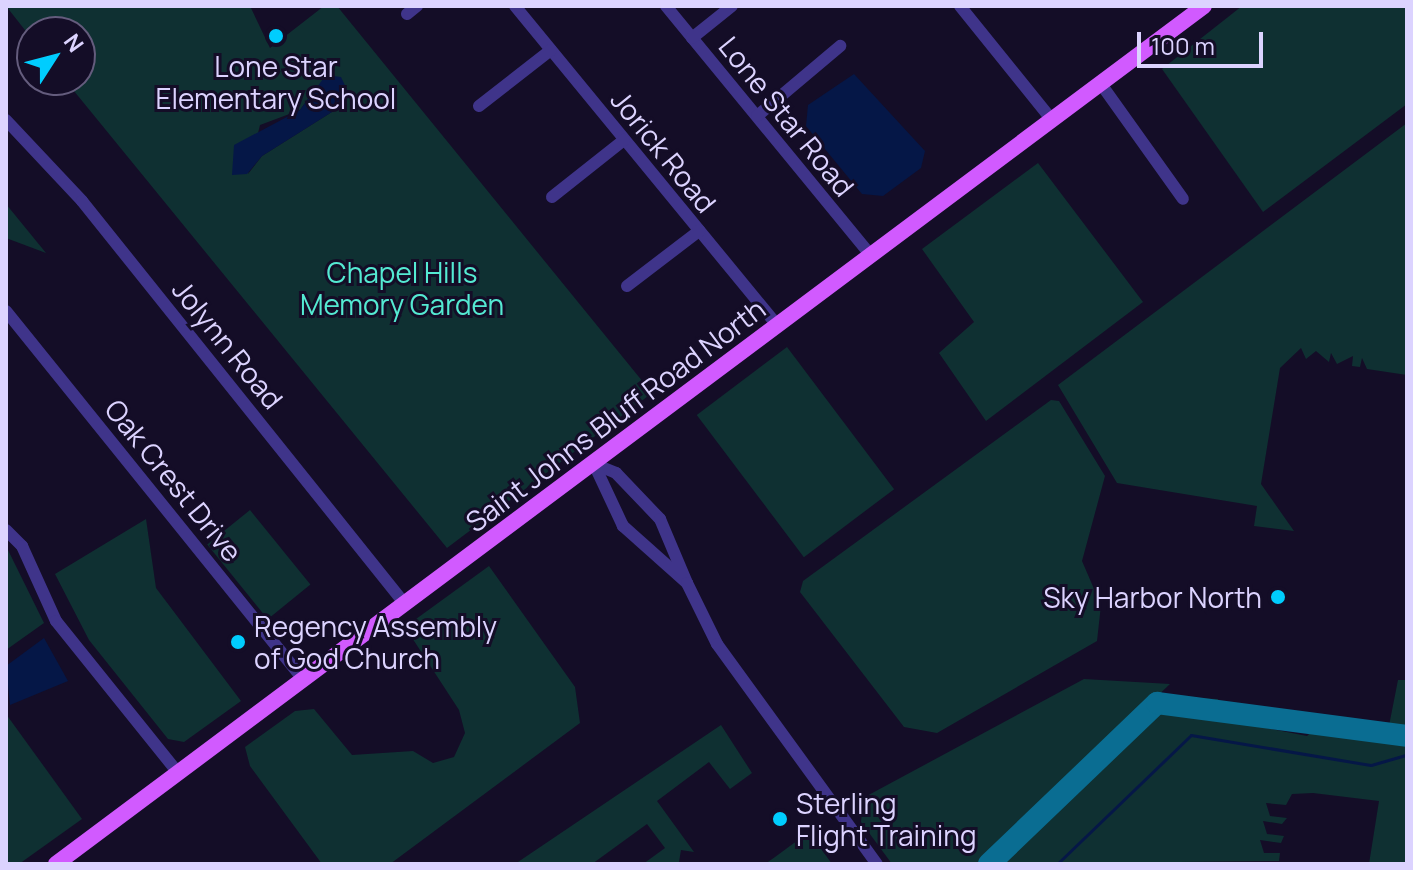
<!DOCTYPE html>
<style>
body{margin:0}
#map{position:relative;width:1413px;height:870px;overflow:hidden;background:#140d27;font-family:Manrope,sans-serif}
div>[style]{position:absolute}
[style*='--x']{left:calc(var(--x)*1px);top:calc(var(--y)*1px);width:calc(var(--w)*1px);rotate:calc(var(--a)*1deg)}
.green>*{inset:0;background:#0f3032;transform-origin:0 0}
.water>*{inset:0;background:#051747}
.stream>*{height:3px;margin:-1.5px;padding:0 1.5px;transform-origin:1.5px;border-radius:1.5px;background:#051747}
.taxiway>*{height:22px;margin:-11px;padding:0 11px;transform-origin:11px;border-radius:11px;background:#0a6d92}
.minor>*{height:12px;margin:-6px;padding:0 6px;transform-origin:6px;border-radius:6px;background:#3f348a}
.major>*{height:16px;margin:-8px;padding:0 8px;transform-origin:8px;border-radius:8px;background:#d15aff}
.dots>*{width:22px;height:22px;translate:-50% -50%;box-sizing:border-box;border:4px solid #140d27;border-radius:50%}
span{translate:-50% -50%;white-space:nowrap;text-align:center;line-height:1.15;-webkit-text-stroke:6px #140d27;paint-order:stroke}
.poi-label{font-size:28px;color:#dcd3ff}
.right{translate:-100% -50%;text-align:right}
.left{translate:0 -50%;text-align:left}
.street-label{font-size:28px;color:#dcd3ff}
.park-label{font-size:28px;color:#54ead2}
.frame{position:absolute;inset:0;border:8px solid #dcd3ff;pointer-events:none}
.north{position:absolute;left:16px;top:16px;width:80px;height:80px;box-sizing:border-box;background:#140d27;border:2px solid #645c7d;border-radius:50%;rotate:54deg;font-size:22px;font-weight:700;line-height:32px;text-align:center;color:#dcd3ff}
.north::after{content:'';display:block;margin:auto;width:28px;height:36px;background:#00cdfe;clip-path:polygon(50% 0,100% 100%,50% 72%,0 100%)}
.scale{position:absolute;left:1137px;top:32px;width:126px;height:36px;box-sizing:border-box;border:4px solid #dcd3ff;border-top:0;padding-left:10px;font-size:24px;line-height:28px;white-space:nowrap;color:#dcd3ff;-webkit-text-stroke:6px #140d27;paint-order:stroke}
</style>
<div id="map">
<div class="green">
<i style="clip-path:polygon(evenodd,6px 6px,250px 6px,270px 48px,324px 6px,337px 6px,652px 393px,447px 548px,65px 80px,80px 80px,80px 32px,32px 32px,32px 39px,6px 6px,312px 93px,343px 105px,262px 156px,248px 174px,260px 125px,300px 110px,312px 93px)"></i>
<i style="clip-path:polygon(1242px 6px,1407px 6px,1407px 104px,1263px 212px,1162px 69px)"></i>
<i style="clip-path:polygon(1407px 123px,1407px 375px,1367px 369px,1362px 358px,1360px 367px,1352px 366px,1353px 356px,1337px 364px,1331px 353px,1329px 362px,1316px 351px,1306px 359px,1301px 348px,1280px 368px,1261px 484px,1294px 531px,1254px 526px,1257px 506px,1117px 483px,1058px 385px)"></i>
<i style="clip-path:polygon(1038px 163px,1143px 302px,986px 421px,939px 353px,974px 322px,922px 249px)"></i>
<i style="clip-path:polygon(6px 204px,46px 253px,6px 238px)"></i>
<i style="left:787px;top:347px;width:178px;height:113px;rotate:53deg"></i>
<i style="clip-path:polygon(1051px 400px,1059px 401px,1105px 476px,1082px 561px,1101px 605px,1097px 641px,937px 733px,904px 727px,800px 592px,803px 581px)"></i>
<i style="left:250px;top:510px;width:96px;height:55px;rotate:51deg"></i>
<i style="clip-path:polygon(146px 519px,156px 588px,241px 701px,184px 742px,168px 739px,89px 640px,55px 574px)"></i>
<i style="clip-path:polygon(6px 546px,44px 623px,6px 650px)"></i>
<i style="clip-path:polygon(489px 566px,575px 687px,580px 723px,390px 864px,322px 864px,250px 766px,245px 747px,295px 711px,314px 709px,352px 755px,413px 751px,433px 763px,454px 757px,465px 733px,459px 710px,405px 627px)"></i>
<i style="clip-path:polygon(1084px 679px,1170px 684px,981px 864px,892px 864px,861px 822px,863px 798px)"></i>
<i style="clip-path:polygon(1398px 680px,1407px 680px,1407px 864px,1369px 864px,1379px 801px,1313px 793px,1292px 794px,1286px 805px,1266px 803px,1270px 816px,1287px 818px,1282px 824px,1263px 821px,1267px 834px,1284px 836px,1281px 843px,1260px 840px,1264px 853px,1280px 853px,1279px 861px,999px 864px,1172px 697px,1218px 699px,1216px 718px,1307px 736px,1314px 729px,1386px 741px)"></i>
<i style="clip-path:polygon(6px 714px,82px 819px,19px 864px,6px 864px)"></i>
<i style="clip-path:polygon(721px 725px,752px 773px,730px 789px,709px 762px,657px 801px,694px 852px,681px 850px,679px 862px,689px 864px,643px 864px,665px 848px,647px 824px,592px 864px,515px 864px)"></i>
<i style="clip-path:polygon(809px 832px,832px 864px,765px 864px,775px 857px)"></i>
</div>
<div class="water">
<i style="clip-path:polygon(854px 74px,925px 151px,921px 168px,883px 196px,862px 194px,806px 126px,808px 105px)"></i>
<i style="clip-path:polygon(326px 75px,341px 77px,349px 94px,343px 105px,262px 156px,247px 174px,232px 175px,234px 145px,300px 110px)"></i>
<i style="clip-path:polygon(44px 638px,68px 681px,10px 705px,6px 666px)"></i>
</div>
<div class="stream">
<i style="--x:1057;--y:864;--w:186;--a:-43.9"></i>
<i style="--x:1191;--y:735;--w:182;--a:9.5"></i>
<i style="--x:1371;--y:765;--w:37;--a:-16"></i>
</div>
<div class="taxiway">
<i style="--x:989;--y:864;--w:233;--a:-43.8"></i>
<i style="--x:1157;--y:703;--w:252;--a:7.5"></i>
</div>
<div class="minor">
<i style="--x:515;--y:6;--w:414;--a:50.6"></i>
<i style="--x:666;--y:6;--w:323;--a:50.6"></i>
<i style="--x:960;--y:6;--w:146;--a:51.1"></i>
<i style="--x:407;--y:14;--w:13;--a:-39"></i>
<i style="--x:692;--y:38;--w:51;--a:-38.7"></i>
<i style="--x:1101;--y:84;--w:141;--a:54.5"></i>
<i style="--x:479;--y:106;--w:91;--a:-37.9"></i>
<i style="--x:757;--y:116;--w:109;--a:-40.1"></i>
<i style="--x:6;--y:120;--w:111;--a:46.8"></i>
<i style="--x:82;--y:201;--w:516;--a:51.29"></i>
<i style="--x:552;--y:197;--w:92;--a:-38.4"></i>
<i style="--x:627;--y:286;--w:91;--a:-37.4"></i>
<i style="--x:6;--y:311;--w:473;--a:51.1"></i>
<i style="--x:594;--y:464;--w:24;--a:22"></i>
<i style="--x:616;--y:473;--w:64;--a:46.3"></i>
<i style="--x:660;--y:519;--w:69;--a:67.1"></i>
<i style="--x:687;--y:583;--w:86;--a:-138.3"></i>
<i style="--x:623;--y:526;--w:68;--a:-115.1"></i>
<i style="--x:6;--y:530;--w:23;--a:45"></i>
<i style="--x:22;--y:546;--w:82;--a:65.6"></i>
<i style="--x:56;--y:621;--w:195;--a:51.2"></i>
<i style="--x:687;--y:583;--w:68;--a:63.8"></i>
<i style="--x:717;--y:644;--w:272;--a:54"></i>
</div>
<div class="major">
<i style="--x:56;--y:864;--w:1433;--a:-36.77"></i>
</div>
<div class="dots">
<i style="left:276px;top:36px;background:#00cdfe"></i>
<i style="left:1278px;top:597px;background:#00cdfe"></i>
<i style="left:238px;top:642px;background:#00cdfe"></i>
<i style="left:780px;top:819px;background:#00cdfe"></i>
</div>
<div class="poi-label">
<span style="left:276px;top:82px">Lone Star<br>Elementary School</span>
<span class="right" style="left:1262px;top:597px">Sky Harbor North</span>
<span class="left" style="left:254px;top:642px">Regency Assembly<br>of God Church</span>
<span class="left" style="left:796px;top:819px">Sterling<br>Flight Training</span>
</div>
<div class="street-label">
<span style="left:787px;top:116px;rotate:51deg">Lone Star Road</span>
<span style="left:664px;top:151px;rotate:51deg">Jorick Road</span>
<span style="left:228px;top:344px;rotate:51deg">Jolynn Road</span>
<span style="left:615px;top:415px;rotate:-37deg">Saint Johns Bluff Road North</span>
<span style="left:174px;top:480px;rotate:51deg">Oak Crest Drive</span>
</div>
<div class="park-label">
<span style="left:402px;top:288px">Chapel Hills<br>Memory Garden</span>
</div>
<div class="frame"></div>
<div class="north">N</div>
<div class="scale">100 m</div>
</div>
